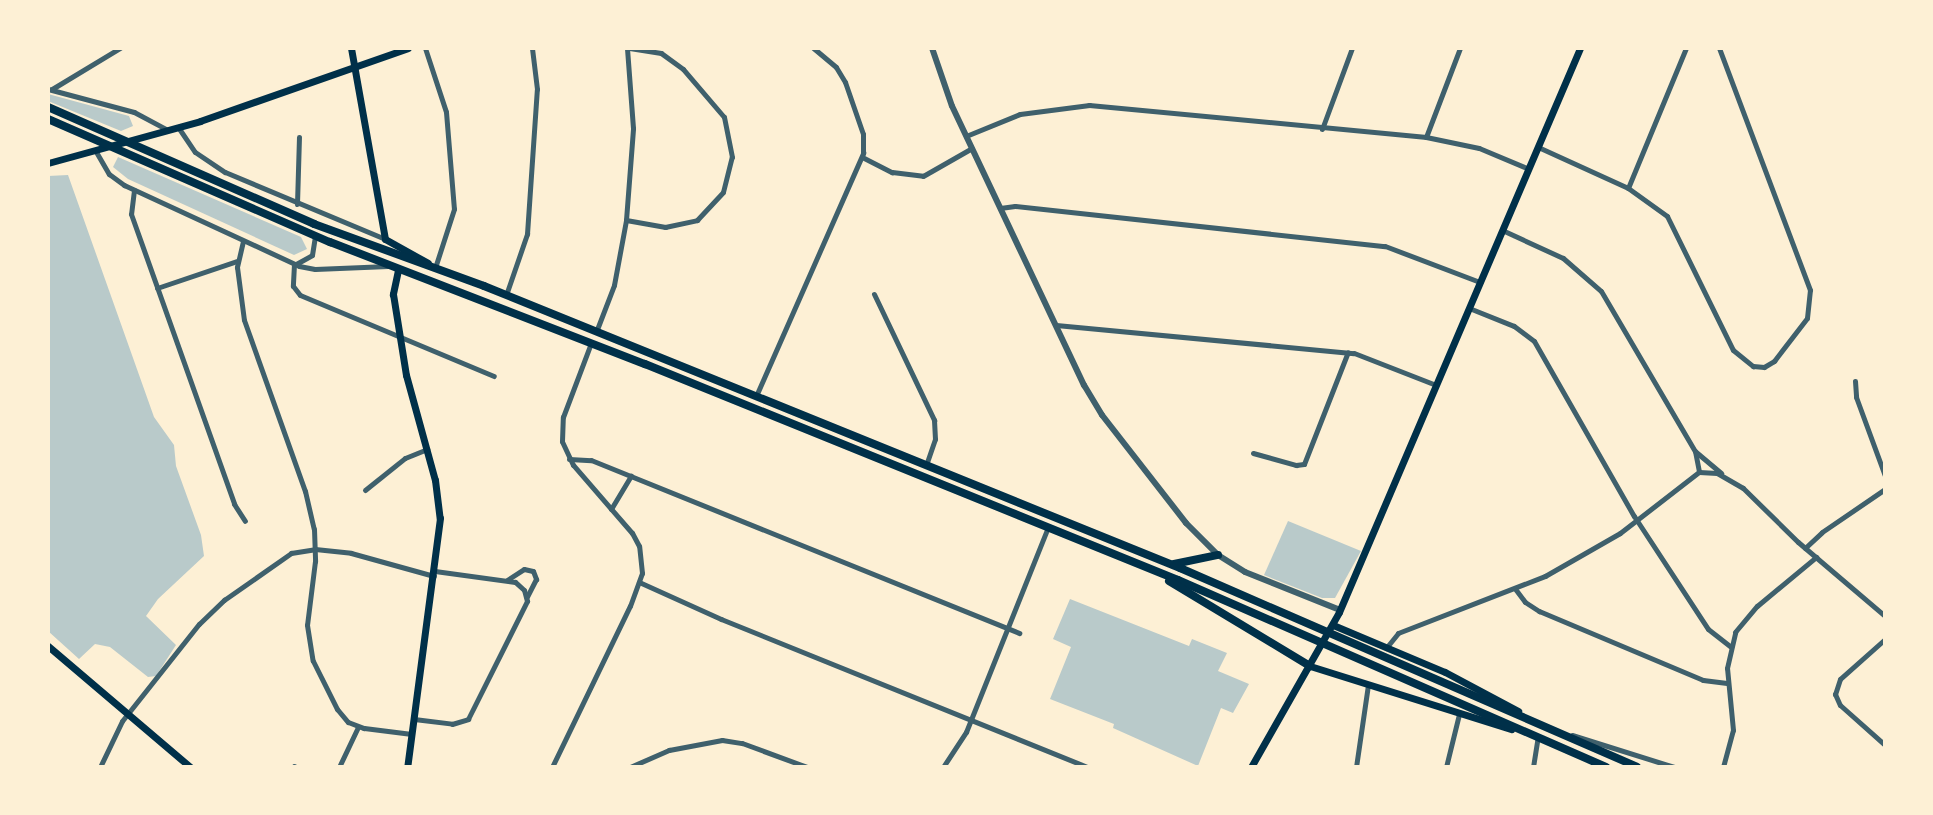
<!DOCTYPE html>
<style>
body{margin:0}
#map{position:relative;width:1933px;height:815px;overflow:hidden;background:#fdf0d5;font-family:"Roboto Condensed",sans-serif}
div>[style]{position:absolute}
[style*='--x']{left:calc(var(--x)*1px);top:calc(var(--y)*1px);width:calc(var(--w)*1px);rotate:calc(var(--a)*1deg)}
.green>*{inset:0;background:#b9caca}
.minor>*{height:5px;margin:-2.5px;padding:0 2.5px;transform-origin:2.5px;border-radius:2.5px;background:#3f606c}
.tertiary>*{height:6px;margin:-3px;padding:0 3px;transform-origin:3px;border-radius:3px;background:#3f606c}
.secondary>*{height:7px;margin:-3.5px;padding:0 3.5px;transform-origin:3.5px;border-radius:3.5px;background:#003049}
.trunk>*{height:8px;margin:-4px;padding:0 4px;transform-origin:4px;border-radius:4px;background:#003049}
span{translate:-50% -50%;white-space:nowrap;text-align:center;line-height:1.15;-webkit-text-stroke:6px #fdf0d5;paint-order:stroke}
.frame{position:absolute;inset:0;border:50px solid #fdf0d5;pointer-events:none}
</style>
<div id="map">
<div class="green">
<i style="clip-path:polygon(48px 94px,129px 116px,133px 126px,121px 131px,48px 101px)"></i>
<i style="clip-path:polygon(118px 157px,301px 237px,307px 249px,294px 255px,128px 179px,113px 167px)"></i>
<i style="clip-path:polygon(68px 175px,154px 417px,174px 445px,176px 466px,201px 535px,204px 556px,158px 599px,146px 616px,176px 645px,156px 676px,148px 677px,110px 647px,95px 644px,79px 659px,48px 631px,48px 176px)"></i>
<i style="clip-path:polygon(1288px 521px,1361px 551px,1335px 598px,1322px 598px,1264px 575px)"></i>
<i style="clip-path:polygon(1070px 599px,1189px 646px,1192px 639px,1227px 653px,1218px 671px,1249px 684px,1233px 713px,1221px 708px,1198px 766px,1113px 728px,1114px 724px,1050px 699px,1071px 647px,1053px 639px)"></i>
</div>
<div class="minor">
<i style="--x:425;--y:48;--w:67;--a:71.8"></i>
<i style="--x:446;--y:112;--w:97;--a:85.3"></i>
<i style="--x:454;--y:209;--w:62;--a:107.9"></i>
<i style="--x:48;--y:89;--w:89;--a:15"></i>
<i style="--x:134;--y:112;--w:38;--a:28"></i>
<i style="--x:52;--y:89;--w:79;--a:-31.1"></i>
<i style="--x:178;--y:127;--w:30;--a:56"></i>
<i style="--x:195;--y:152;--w:36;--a:34"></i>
<i style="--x:225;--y:172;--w:173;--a:22.7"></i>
<i style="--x:1322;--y:129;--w:86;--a:-69.7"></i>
<i style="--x:966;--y:136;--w:58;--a:-22.2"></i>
<i style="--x:1020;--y:114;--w:70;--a:-7.4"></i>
<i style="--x:1089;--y:105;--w:339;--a:5.4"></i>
<i style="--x:1426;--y:137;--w:54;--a:11.7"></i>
<i style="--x:1479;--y:148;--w:54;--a:22.8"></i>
<i style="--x:1426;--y:137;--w:95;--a:-69.1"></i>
<i style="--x:1538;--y:147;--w:99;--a:24.5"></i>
<i style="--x:1628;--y:188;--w:152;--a:-67.5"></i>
<i style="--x:95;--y:150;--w:28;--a:60"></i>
<i style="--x:109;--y:174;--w:19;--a:36"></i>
<i style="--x:124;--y:185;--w:193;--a:24.8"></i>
<i style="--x:299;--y:266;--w:16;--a:11"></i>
<i style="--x:315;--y:269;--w:73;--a:-2.4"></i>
<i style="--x:862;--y:157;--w:34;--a:27"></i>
<i style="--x:892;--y:172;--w:31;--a:7"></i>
<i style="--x:923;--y:176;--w:56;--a:-29.7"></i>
<i style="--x:1628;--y:188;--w:48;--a:35.7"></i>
<i style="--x:1667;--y:216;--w:149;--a:63.8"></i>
<i style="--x:1733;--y:350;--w:26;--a:39"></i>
<i style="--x:1753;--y:366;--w:11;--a:5"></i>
<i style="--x:1764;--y:367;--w:12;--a:-31"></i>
<i style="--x:1774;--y:361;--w:54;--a:-52.5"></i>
<i style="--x:1807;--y:318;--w:28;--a:-84"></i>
<i style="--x:1810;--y:290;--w:259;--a:-110.6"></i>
<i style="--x:134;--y:190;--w:24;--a:97"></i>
<i style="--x:131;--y:214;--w:308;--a:70.4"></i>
<i style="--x:234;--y:504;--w:20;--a:57"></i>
<i style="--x:297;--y:204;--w:67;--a:-88.3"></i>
<i style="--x:1000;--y:208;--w:15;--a:-8"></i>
<i style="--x:1015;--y:206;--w:372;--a:6.2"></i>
<i style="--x:1385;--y:246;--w:102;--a:20.8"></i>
<i style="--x:626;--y:220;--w:40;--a:10"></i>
<i style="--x:665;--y:227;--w:33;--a:-12"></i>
<i style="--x:697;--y:220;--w:38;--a:-47"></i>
<i style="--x:723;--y:192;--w:36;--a:-76"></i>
<i style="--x:732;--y:157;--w:41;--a:-101.3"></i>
<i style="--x:724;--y:117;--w:63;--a:-130.5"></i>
<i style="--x:683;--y:69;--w:27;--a:-144"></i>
<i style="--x:661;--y:53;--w:32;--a:-171"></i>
<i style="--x:1502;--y:230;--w:67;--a:24.7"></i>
<i style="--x:1563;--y:258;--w:50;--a:41"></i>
<i style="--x:1601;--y:291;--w:186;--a:59.6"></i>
<i style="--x:1695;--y:451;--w:21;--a:79"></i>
<i style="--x:243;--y:241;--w:27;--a:103"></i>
<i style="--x:237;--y:267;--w:53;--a:82.5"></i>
<i style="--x:244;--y:320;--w:182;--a:70.4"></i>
<i style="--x:305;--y:491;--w:39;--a:77"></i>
<i style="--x:314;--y:529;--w:32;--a:88"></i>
<i style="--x:315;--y:561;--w:64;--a:97.1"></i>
<i style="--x:307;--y:625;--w:36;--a:81"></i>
<i style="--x:313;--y:661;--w:54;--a:63.4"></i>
<i style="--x:337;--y:709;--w:17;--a:50"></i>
<i style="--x:348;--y:722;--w:17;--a:21"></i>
<i style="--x:364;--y:728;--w:48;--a:7.1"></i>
<i style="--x:294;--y:264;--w:22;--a:93"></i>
<i style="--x:293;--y:286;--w:11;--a:52"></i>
<i style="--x:300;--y:295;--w:210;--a:22.7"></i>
<i style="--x:296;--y:264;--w:18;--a:-29"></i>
<i style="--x:312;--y:255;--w:19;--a:-81"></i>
<i style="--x:157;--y:288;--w:84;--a:-18.6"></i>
<i style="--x:874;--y:294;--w:140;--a:64.5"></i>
<i style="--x:934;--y:420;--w:19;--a:87"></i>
<i style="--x:935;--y:439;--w:28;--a:109"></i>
<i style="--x:506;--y:295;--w:65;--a:-71"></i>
<i style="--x:527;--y:234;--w:145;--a:-86.1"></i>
<i style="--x:537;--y:89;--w:41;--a:-97"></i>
<i style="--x:1469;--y:308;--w:48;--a:21.8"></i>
<i style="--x:1514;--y:326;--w:25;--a:37"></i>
<i style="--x:1534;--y:341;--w:202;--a:60.3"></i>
<i style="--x:1634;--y:516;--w:135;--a:56.8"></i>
<i style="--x:1708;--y:629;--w:28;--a:38"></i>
<i style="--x:1056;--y:325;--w:299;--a:5.4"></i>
<i style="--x:1354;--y:353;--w:88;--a:21.3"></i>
<i style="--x:596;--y:332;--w:50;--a:-69"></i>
<i style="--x:614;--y:285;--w:66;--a:-79.5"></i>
<i style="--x:626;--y:220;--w:92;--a:-85.6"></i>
<i style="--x:633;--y:128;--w:80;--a:-94.3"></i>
<i style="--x:1855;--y:381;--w:16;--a:86"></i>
<i style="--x:1856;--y:397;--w:84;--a:69.8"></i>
<i style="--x:756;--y:396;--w:266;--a:-66.2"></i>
<i style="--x:863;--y:153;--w:19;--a:-90"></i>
<i style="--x:863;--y:134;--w:55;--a:-109.1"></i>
<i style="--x:845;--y:82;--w:17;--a:-121"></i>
<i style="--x:836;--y:67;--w:30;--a:-140"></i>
<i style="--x:1696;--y:452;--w:33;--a:40"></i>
<i style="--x:1253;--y:453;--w:45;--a:15.6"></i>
<i style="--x:1296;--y:465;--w:8;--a:-7"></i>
<i style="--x:1304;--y:464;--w:120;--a:-68.6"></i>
<i style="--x:569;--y:459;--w:22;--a:3"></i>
<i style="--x:591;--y:460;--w:462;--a:22"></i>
<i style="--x:365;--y:490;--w:51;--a:-38.7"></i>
<i style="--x:405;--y:458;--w:24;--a:-22"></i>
<i style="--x:611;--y:509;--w:39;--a:-59"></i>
<i style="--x:1805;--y:548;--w:23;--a:-43"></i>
<i style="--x:1822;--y:532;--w:76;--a:-34.3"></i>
<i style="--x:507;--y:580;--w:20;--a:-33"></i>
<i style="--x:524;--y:569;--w:9;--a:13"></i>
<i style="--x:533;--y:571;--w:9;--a:69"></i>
<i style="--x:536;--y:579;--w:20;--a:117"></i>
<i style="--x:639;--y:582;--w:90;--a:24.3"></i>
<i style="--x:721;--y:619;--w:395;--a:22"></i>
<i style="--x:1516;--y:590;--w:15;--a:53"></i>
<i style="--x:1525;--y:602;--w:17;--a:33"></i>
<i style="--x:1539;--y:611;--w:178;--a:22.8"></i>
<i style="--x:1703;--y:680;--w:24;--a:7"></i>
<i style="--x:1885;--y:639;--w:60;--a:138.4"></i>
<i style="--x:1840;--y:679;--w:16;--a:108"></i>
<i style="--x:1835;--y:694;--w:12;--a:66"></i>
<i style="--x:1840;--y:705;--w:60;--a:41.6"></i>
<i style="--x:1386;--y:648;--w:19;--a:-51"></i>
<i style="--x:1398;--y:633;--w:158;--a:-21.2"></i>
<i style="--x:1545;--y:576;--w:86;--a:-29.8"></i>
<i style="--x:1620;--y:533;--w:100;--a:-37.7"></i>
<i style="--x:1699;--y:472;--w:18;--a:3"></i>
<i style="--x:1717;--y:473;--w:30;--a:30"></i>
<i style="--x:1743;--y:488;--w:77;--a:44.5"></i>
<i style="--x:1798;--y:542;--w:114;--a:40.4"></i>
<i style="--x:414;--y:719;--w:38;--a:7"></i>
<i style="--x:452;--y:724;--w:17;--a:-17"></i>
<i style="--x:468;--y:719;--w:132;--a:-63.4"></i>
<i style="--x:527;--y:601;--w:11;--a:-105"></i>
<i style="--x:524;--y:590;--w:12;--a:-138"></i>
<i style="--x:515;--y:582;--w:81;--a:-172.2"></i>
<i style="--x:1572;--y:735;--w:107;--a:17.4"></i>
<i style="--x:294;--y:766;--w:2;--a:27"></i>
<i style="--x:100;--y:767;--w:51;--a:-64.4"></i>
<i style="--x:122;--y:721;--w:124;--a:-51.6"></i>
<i style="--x:199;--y:624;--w:35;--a:-44"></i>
<i style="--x:224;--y:600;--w:82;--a:-35"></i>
<i style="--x:291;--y:553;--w:24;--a:-9"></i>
<i style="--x:315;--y:549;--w:36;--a:6"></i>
<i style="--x:351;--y:553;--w:86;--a:15.5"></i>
<i style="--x:339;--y:767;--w:44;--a:-64.6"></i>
<i style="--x:552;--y:767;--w:179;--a:-64.2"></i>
<i style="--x:630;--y:606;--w:35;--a:-70"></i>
<i style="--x:642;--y:573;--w:27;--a:-96"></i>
<i style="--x:639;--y:546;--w:15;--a:-118"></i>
<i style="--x:632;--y:533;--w:90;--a:-130.9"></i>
<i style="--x:573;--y:465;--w:26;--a:-115"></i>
<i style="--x:562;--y:441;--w:24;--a:-88"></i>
<i style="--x:563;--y:417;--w:79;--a:-69.3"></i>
<i style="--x:630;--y:767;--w:43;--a:-23.6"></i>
<i style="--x:669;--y:750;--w:54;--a:-10.7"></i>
<i style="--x:722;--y:740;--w:20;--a:9"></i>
<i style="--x:742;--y:743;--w:69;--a:20.3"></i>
<i style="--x:943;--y:767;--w:42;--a:-56.7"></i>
<i style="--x:966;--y:732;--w:221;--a:-68.2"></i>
<i style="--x:1356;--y:767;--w:83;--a:-81.7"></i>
<i style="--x:1446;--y:767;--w:55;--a:-76.2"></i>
<i style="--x:1533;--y:767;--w:30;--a:-81"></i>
<i style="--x:1723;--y:767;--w:38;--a:-75"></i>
<i style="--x:1733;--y:730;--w:62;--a:-95.5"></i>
<i style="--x:1727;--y:668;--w:37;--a:-77"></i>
<i style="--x:1735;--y:632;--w:34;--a:-50"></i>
<i style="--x:1757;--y:606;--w:77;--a:-39.7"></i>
</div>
<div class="tertiary">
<i style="--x:932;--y:48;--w:61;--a:71"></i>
<i style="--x:952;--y:106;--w:309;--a:64.7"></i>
<i style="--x:1084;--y:385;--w:35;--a:59"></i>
<i style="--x:1102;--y:415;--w:137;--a:52.1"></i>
<i style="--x:1186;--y:523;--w:45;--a:45"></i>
<i style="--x:1218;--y:555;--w:32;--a:32"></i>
<i style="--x:1245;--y:572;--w:102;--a:21.8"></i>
</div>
<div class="secondary">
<i style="--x:351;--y:48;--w:194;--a:79.9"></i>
<i style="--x:385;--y:239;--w:49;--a:29.2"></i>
<i style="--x:48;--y:163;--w:158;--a:-15.4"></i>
<i style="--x:200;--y:121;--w:220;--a:-19.3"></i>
<i style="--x:398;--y:270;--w:25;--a:102"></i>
<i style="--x:393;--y:294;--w:82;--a:80.9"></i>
<i style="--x:406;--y:375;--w:109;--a:74.6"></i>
<i style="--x:435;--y:480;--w:38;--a:83"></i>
<i style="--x:440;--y:518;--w:251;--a:97.5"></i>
<i style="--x:1333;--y:625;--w:121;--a:22.8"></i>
<i style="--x:1445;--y:672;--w:83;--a:28.1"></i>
<i style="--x:48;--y:646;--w:187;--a:40.4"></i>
<i style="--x:1310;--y:666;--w:211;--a:17.4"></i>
<i style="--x:1251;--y:767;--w:178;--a:-60.4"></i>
<i style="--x:1339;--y:612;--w:613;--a:-66.86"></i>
</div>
<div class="trunk">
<i style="--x:48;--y:107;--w:291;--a:23.7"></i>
<i style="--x:314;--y:224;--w:181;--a:20"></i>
<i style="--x:484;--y:286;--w:751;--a:22.06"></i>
<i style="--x:1180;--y:568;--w:498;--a:23.5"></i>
<i style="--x:48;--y:119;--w:308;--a:23.6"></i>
<i style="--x:330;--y:242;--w:338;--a:21.2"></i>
<i style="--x:645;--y:364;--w:575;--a:22.06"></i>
<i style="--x:1178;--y:580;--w:467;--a:23.6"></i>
<i style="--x:1174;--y:564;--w:45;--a:-11.6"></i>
<i style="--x:1169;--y:581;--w:165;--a:31.1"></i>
</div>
<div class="frame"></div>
</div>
